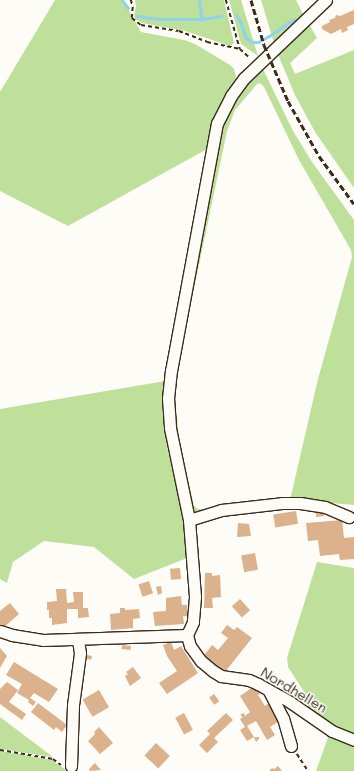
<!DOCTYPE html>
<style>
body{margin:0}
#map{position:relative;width:354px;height:771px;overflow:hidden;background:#fdfcf7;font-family:Mali,sans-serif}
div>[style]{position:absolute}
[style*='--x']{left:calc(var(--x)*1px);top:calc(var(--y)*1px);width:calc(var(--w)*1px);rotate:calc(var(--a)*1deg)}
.green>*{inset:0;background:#bee09a}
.stream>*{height:3px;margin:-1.5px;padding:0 1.5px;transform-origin:1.5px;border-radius:1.5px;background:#8dd3ee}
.building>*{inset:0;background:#dbb28c;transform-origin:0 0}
.path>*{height:1.5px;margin-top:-0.75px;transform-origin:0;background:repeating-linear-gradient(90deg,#3b2a1e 0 4px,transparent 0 7px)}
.roads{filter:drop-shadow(1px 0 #3b2a1e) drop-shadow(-1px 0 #3b2a1e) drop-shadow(0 1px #3b2a1e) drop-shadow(0 -1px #3b2a1e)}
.minor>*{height:11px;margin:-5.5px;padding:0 5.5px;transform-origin:5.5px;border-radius:5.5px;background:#fdfcf7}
.rail>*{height:3px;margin-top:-1.5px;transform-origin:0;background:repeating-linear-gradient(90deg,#3b2a1e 0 6px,transparent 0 9px)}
span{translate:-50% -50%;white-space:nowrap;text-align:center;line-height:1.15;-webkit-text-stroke:3px #fdfcf7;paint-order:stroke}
.street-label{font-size:14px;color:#3b2a1e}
</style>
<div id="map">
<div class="green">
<i style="clip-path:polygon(55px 0,123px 0,141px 32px,184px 40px,195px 44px,230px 65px,234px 69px,236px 77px,207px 149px,68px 226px,0 191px,0 92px)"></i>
<i style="clip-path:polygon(135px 0,224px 0,234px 43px,230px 46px,185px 31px,142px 23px,135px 19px,134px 16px,136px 6px)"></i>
<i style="clip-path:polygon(229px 0,241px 0,258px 56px,241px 44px)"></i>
<i style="clip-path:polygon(261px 0,296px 0,304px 16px,274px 43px)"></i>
<i style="clip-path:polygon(308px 22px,317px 38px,290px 63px,295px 74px,354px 50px,354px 188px,315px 132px,295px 95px,277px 52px)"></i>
<i style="clip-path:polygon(262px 67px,293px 131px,312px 162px,354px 220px,354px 505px,286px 499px,291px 496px,318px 379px,352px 257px,351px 250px,299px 160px,264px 87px,260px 83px,257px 84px,235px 110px,227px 131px,185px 332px,177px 375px,175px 396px,179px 439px,194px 506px,198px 509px,203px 509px,233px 504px,193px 513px,173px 423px,174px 374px,222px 124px,229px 108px,250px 79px)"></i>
<i style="clip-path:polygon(165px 381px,162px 403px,167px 447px,185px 525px,187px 558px,134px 579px,94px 547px,44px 541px,13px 562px,7px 583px,0 579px,0 409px)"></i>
<i style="clip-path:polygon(317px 562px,354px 568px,354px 737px,308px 713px,307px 699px,303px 690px,288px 667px,287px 658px)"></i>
<i style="clip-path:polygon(0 717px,53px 757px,0 749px)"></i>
<i style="clip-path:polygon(330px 732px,354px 743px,354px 771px,316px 771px)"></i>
<i style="clip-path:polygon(0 751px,52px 760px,67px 771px,0 771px)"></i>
</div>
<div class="stream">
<i style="--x:122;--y:0;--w:10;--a:53"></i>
<i style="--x:199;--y:0;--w:16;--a:83"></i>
<i style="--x:201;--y:16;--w:4;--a:56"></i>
<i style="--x:236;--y:15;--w:7;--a:56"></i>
<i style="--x:240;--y:21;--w:18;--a:71"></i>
<i style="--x:246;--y:38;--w:7;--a:34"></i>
<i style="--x:252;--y:42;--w:6;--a:0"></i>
<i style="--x:258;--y:42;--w:13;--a:-29"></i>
<i style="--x:269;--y:36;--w:30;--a:-34"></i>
<i style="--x:137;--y:16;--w:22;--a:8"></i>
<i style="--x:159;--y:19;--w:44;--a:0"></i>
<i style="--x:203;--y:19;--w:19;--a:-9"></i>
</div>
<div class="building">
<i style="clip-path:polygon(354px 10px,354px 24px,347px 27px,348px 30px,342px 33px,341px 29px,331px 34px,322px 29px,322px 26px,330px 22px,329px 20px,335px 18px,336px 15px,340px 16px)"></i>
<i style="left:296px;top:511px;width:13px;height:23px;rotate:81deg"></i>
<i style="clip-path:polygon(316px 512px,324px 512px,324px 516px,316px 517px)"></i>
<i style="clip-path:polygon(342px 520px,344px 538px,354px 537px,354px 559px,340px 560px,339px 554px,320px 556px,318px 540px,308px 541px,306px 523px)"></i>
<i style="clip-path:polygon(238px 523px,249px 524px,251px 536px,237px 537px)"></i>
<i style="left:255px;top:553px;width:17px;height:14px;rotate:80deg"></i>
<i style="left:180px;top:568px;width:11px;height:10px;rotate:85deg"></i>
<i style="clip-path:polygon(205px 573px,212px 573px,212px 576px,220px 575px,221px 597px,212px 598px,213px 608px,204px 608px)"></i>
<i style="left:149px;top:581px;width:13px;height:11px;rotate:72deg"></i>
<i style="clip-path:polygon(161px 586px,162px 593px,158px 595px,156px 587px)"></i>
<i style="clip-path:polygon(56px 589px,66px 589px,67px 603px,74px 602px,73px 592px,83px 592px,83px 608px,88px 608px,89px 617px,78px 618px,78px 609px,67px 609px,67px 623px,52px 625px,52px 618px,49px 618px,49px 610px,47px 610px,47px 602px,57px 601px)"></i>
<i style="clip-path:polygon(181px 596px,182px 605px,187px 605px,188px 616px,183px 616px,184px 624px,155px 626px,153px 612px,166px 611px,166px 598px)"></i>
<i style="left:240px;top:599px;width:15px;height:11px;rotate:48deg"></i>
<i style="clip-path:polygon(10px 603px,19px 614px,2px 629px,0 626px,0 611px)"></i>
<i style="clip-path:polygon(120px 608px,125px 608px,125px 610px,139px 609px,140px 618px,133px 619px,133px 628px,111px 630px,110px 614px,120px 613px)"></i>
<i style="clip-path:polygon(227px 625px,234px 630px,237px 627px,252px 638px,225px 672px,217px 670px,202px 658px,212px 645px,218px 650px,228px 638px,221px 633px)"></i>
<i style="clip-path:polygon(171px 642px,174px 650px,181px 646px,198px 673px,167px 694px,159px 683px,177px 671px,167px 656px,163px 645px)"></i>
<i style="left:122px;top:645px;width:9px;height:4px;rotate:6deg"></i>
<i style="clip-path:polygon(0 648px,7px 656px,0 668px)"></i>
<i style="clip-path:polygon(87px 655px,92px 656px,91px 660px,86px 658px)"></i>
<i style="clip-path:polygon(14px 662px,58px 689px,49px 702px,34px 693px,30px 698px,36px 702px,33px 706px,28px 702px,29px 700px,17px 693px,22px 684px,6px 675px)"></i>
<i style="clip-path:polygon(133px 667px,141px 678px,130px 686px,125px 676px,128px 674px,126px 672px)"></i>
<i style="clip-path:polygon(7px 682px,18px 690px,9px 702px,26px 714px,22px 720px,0 704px,0 689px)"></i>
<i style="clip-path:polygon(253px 687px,260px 694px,258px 695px,265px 706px,270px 702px,281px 720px,270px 727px,275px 735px,267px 740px,256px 721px,247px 726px,254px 737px,259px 737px,259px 739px,256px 742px,254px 737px,247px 741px,240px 730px,245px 727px,240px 719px,243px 717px,241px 716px,241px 714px,244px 713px,245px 716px,250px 712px,240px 696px)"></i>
<i style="left:99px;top:690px;width:20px;height:19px;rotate:60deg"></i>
<i style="left:214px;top:694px;width:9px;height:6px;rotate:54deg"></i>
<i style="clip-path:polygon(38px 703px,67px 725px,62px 732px,56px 727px,54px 730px,31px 712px)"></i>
<i style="left:184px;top:713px;width:19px;height:10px;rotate:62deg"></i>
<i style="clip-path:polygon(226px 713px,233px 720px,214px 738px,218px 742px,207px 753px,199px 745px,210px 734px,207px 731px)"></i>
<i style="clip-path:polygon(99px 727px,113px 743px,100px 754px,88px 741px,95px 734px,94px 732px)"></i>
<i style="left:156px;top:743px;width:19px;height:17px;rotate:43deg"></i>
<i style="clip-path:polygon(95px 763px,101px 770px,90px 771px,89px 769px)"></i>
<i style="clip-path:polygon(278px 766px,282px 771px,269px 771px,272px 768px,274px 769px)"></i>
</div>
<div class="path">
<i style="--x:131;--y:0;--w:7;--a:74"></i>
<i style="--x:133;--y:7;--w:11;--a:95"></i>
<i style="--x:132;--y:18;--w:11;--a:38"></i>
<i style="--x:141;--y:25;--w:38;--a:9"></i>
<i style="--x:179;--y:31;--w:30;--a:21"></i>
<i style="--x:207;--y:42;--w:34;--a:12"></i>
<i style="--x:226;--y:0;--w:51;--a:74.1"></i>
<i style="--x:240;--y:49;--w:13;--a:42"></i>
<i style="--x:0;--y:750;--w:54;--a:9.6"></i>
<i style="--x:53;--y:759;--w:10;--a:37"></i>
<i style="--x:297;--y:754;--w:20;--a:57"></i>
</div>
<div class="roads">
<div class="minor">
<i style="--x:326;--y:0;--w:113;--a:136.4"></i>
<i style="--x:244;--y:78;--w:22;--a:126"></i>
<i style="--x:231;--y:96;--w:30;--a:117"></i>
<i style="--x:217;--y:123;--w:251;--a:100.5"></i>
<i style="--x:171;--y:370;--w:28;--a:96"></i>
<i style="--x:168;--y:398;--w:30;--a:86"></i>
<i style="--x:170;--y:428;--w:94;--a:78.3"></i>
<i style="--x:189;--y:520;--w:77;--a:85.5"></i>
<i style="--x:195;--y:597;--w:25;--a:95"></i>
<i style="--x:193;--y:622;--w:14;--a:115"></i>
<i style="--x:187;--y:635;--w:11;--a:75"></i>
<i style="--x:190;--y:646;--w:19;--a:54"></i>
<i style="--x:201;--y:661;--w:16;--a:40"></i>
<i style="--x:213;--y:671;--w:9;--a:32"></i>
<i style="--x:221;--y:676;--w:28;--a:8"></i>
<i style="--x:249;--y:680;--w:10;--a:24"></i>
<i style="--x:258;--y:684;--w:37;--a:29"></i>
<i style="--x:290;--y:702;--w:51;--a:34.6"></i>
<i style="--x:332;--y:731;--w:24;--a:22"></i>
<i style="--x:189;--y:520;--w:34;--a:-17"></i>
<i style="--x:221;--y:510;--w:61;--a:-6.5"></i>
<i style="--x:282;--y:503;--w:18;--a:0"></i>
<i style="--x:300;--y:503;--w:25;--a:9"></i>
<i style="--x:325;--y:507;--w:26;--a:23"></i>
<i style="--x:0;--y:631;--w:13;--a:18"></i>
<i style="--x:12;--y:635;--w:31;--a:9"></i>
<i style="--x:43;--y:640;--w:144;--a:-2"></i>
<i style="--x:269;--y:691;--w:30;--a:63"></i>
<i style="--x:283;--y:718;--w:29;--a:74"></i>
<i style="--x:71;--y:766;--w:61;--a:-88.1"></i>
<i style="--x:73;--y:705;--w:52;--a:-82.3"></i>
<i style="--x:80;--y:653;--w:13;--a:-99"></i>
</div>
</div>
<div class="rail">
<i style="--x:251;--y:0;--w:47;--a:73.9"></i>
<i style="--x:264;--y:45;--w:61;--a:66.8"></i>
<i style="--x:288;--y:101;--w:63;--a:60.6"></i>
<i style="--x:319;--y:156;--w:59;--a:53.9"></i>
</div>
<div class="street-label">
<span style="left:294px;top:690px;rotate:31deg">Nordhellen</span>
</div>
</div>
